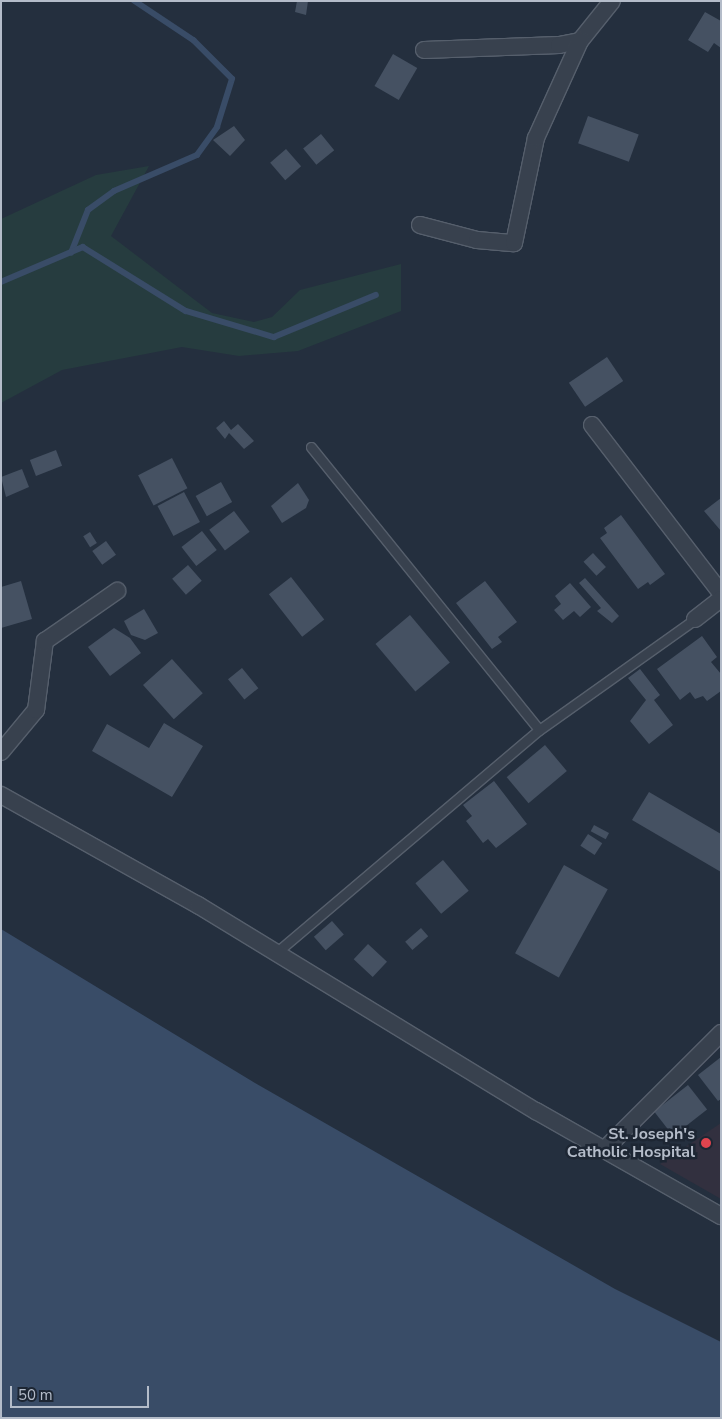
<!DOCTYPE html>
<style>
body{margin:0}
#map{position:relative;width:722px;height:1419px;overflow:hidden;background:#242f3e;font-family:"Nunito Sans",sans-serif}
div>[style]{position:absolute}
[style*='--x']{left:calc(var(--x)*1px);top:calc(var(--y)*1px);width:calc(var(--w)*1px);rotate:calc(var(--a)*1deg)}
.medical>*{inset:0;background:#32303f}
.green>*{inset:0;background:#263c3f}
.water>*{inset:0;background:#394c67}
.stream>*{height:5.5px;margin:-2.75px;padding:0 2.75px;transform-origin:2.75px;border-radius:2.75px;background:#394c67}
.building>*{inset:0;background:#455162;transform-origin:0 0}
.roads{filter:drop-shadow(1px 0 #565f6c) drop-shadow(-1px 0 #565f6c) drop-shadow(0 1px #565f6c) drop-shadow(0 -1px #565f6c)}
.service>*{height:9px;margin:-4.5px;padding:0 4.5px;transform-origin:4.5px;border-radius:4.5px;background:#38414e}
.minor>*{height:16px;margin:-8px;padding:0 8px;transform-origin:8px;border-radius:8px;background:#38414e}
.dots>*{width:14px;height:14px;translate:-50% -50%;box-sizing:border-box;border:2px solid #1d2633;border-radius:50%}
span{translate:-50% -50%;white-space:nowrap;text-align:center;line-height:1.15;-webkit-text-stroke:5px #1d2633;paint-order:stroke}
.poi-label{font-size:16px;color:#b4bcc9;font-weight:700}
.right{translate:-100% -50%;text-align:right}
.frame{position:absolute;inset:0;border:2px solid #b4bcc9;pointer-events:none}
.scale{position:absolute;left:10px;top:1386px;width:139px;height:22px;box-sizing:border-box;border:2px solid #b4bcc9;border-top:0;padding-left:6px;font-size:15px;line-height:18px;white-space:nowrap;color:#b4bcc9;-webkit-text-stroke:4px #1d2633;paint-order:stroke}
</style>
<div id="map">
<div class="medical">
<i style="clip-path:polygon(721px 1123px,721px 1199px,660px 1164px)"></i>
</div>
<div class="green">
<i style="clip-path:polygon(149px 166px,111px 236px,212px 313px,254px 322px,272px 317px,300px 290px,401px 264px,401px 311px,298px 351px,239px 356px,182px 347px,62px 370px,1px 403px,1px 219px,96px 175px)"></i>
</div>
<div class="water">
<i style="clip-path:polygon(1px 929px,255px 1083px,615px 1289px,721px 1342px,721px 1418px,1px 1418px)"></i>
</div>
<div class="stream">
<i style="--x:71;--y:253;--w:46;--a:-68.4"></i>
<i style="--x:88;--y:210;--w:32;--a:-36"></i>
<i style="--x:114;--y:191;--w:90;--a:-23.4"></i>
<i style="--x:197;--y:155;--w:34;--a:-54"></i>
<i style="--x:217;--y:127;--w:50;--a:-72.6"></i>
<i style="--x:232;--y:79;--w:54;--a:-135"></i>
<i style="--x:194;--y:41;--w:72;--a:-146.3"></i>
<i style="--x:1;--y:282;--w:89;--a:-23.1"></i>
<i style="--x:83;--y:247;--w:121;--a:31.9"></i>
<i style="--x:186;--y:311;--w:92;--a:16.5"></i>
<i style="--x:274;--y:337;--w:110;--a:-22.4"></i>
</div>
<div class="building">
<i style="clip-path:polygon(297px 1px,308px 1px,306px 15px,295px 12px)"></i>
<i style="clip-path:polygon(705px 12px,721px 21px,721px 48px,714px 43px,708px 52px,688px 40px)"></i>
<i style="left:393px;top:54px;width:28px;height:37px;rotate:30deg"></i>
<i style="left:588px;top:116px;width:54px;height:29px;rotate:20deg"></i>
<i style="clip-path:polygon(234px 126px,245px 140px,230px 156px,213px 140px)"></i>
<i style="left:321px;top:134px;width:21px;height:23px;rotate:51deg"></i>
<i style="left:286px;top:149px;width:23px;height:21px;rotate:49deg"></i>
<i style="left:607px;top:357px;width:29px;height:46px;rotate:56deg"></i>
<i style="clip-path:polygon(224px 421px,231px 430px,238px 424px,254px 441px,244px 449px,229px 433px,225px 439px,216px 428px)"></i>
<i style="left:56px;top:450px;width:17px;height:28px;rotate:69deg"></i>
<i style="left:172px;top:458px;width:34px;height:38px;rotate:63deg"></i>
<i style="clip-path:polygon(22px 469px,29px 487px,6px 497px,1px 477px)"></i>
<i style="left:221px;top:482px;width:23px;height:29px;rotate:61deg"></i>
<i style="clip-path:polygon(298px 483px,309px 500px,306px 508px,282px 523px,271px 506px)"></i>
<i style="left:184px;top:492px;width:34px;height:30px;rotate:62deg"></i>
<i style="clip-path:polygon(721px 498px,721px 531px,704px 511px)"></i>
<i style="left:234px;top:511px;width:26px;height:31px;rotate:53deg"></i>
<i style="clip-path:polygon(621px 515px,665px 574px,650px 585px,648px 582px,638px 589px,600px 538px,607px 533px,604px 528px)"></i>
<i style="left:202px;top:531px;width:24px;height:26px;rotate:52deg"></i>
<i style="left:90px;top:532px;width:13px;height:8px;rotate:58deg"></i>
<i style="left:106px;top:541px;width:17px;height:17px;rotate:54deg"></i>
<i style="left:593px;top:553px;width:19px;height:13px;rotate:47deg"></i>
<i style="left:188px;top:565px;width:21px;height:21px;rotate:49deg"></i>
<i style="left:291px;top:577px;width:54px;height:28px;rotate:52deg"></i>
<i style="clip-path:polygon(585px 578px,619px 616px,612px 623px,597px 611px,601px 608px,579px 583px)"></i>
<i style="clip-path:polygon(21px 581px,32px 619px,1px 628px,1px 587px)"></i>
<i style="clip-path:polygon(485px 581px,517px 622px,498px 637px,502px 642px,492px 649px,456px 603px)"></i>
<i style="clip-path:polygon(570px 583px,591px 607px,580px 617px,574px 611px,563px 620px,554px 610px,561px 604px,555px 596px)"></i>
<i style="clip-path:polygon(144px 609px,158px 633px,145px 640px,131px 635px,124px 621px)"></i>
<i style="left:410px;top:615px;width:62px;height:45px;rotate:50deg"></i>
<i style="clip-path:polygon(114px 628px,130px 638px,141px 653px,110px 676px,88px 647px)"></i>
<i style="clip-path:polygon(702px 636px,717px 657px,711px 662px,721px 674px,721px 691px,707px 701px,703px 696px,695px 699px,690px 692px,680px 700px,657px 669px)"></i>
<i style="left:172px;top:659px;width:46px;height:39px;rotate:48deg"></i>
<i style="left:242px;top:668px;width:26px;height:18px;rotate:51deg"></i>
<i style="clip-path:polygon(640px 669px,660px 695px,654px 700px,673px 725px,649px 744px,630px 721px,646px 700px,628px 678px)"></i>
<i style="clip-path:polygon(164px 723px,203px 746px,172px 797px,92px 751px,107px 724px,149px 748px)"></i>
<i style="left:545px;top:745px;width:34px;height:50px;rotate:50deg"></i>
<i style="clip-path:polygon(494px 781px,527px 824px,496px 848px,488px 839px,483px 843px,466px 821px,472px 816px,463px 805px)"></i>
<i style="clip-path:polygon(649px 792px,721px 834px,721px 872px,632px 820px)"></i>
<i style="left:594px;top:825px;width:17px;height:7px;rotate:28deg"></i>
<i style="left:588px;top:834px;width:17px;height:14px;rotate:33deg"></i>
<i style="left:443px;top:860px;width:40px;height:36px;rotate:50deg"></i>
<i style="left:564px;top:865px;width:50px;height:101px;rotate:29deg"></i>
<i style="left:332px;top:921px;width:18px;height:24px;rotate:49deg"></i>
<i style="left:421px;top:928px;width:11px;height:21px;rotate:49deg"></i>
<i style="left:368px;top:944px;width:26px;height:21px;rotate:43deg"></i>
<i style="clip-path:polygon(721px 1057px,721px 1099px,718px 1101px,698px 1075px)"></i>
<i style="left:688px;top:1085px;width:31px;height:43px;rotate:52deg"></i>
</div>
<div class="roads">
<div class="service">
<i style="--x:311;--y:447;--w:363;--a:51.1"></i>
<i style="--x:277;--y:952;--w:343;--a:-40.3"></i>
<i style="--x:539;--y:730;--w:191;--a:-35.4"></i>
</div>
<div class="minor">
<i style="--x:424;--y:50;--w:135;--a:-2.1"></i>
<i style="--x:559;--y:45;--w:21;--a:-11"></i>
<i style="--x:580;--y:41;--w:51;--a:-51.3"></i>
<i style="--x:420;--y:225;--w:59;--a:14.7"></i>
<i style="--x:477;--y:240;--w:37;--a:5"></i>
<i style="--x:514;--y:243;--w:107;--a:-78.2"></i>
<i style="--x:536;--y:138;--w:107;--a:-65.6"></i>
<i style="--x:592;--y:425;--w:212;--a:52.5"></i>
<i style="--x:695;--y:619;--w:33;--a:-38"></i>
<i style="--x:1;--y:752;--w:55;--a:-50.2"></i>
<i style="--x:36;--y:710;--w:70;--a:-82.6"></i>
<i style="--x:45;--y:641;--w:88;--a:-34.8"></i>
<i style="--x:1;--y:795;--w:226;--a:29.2"></i>
<i style="--x:198;--y:905;--w:396;--a:31.4"></i>
<i style="--x:536;--y:1111;--w:213;--a:29.6"></i>
<i style="--x:605;--y:1149;--w:164;--a:-45"></i>
</div>
</div>
<div class="dots">
<i style="left:706px;top:1143px;background:#e0444e"></i>
</div>
<div class="poi-label">
<span class="right" style="left:695px;top:1143px">St. Joseph's<br>Catholic Hospital</span>
</div>
<div class="frame"></div>
<div class="scale">50 m</div>
</div>
